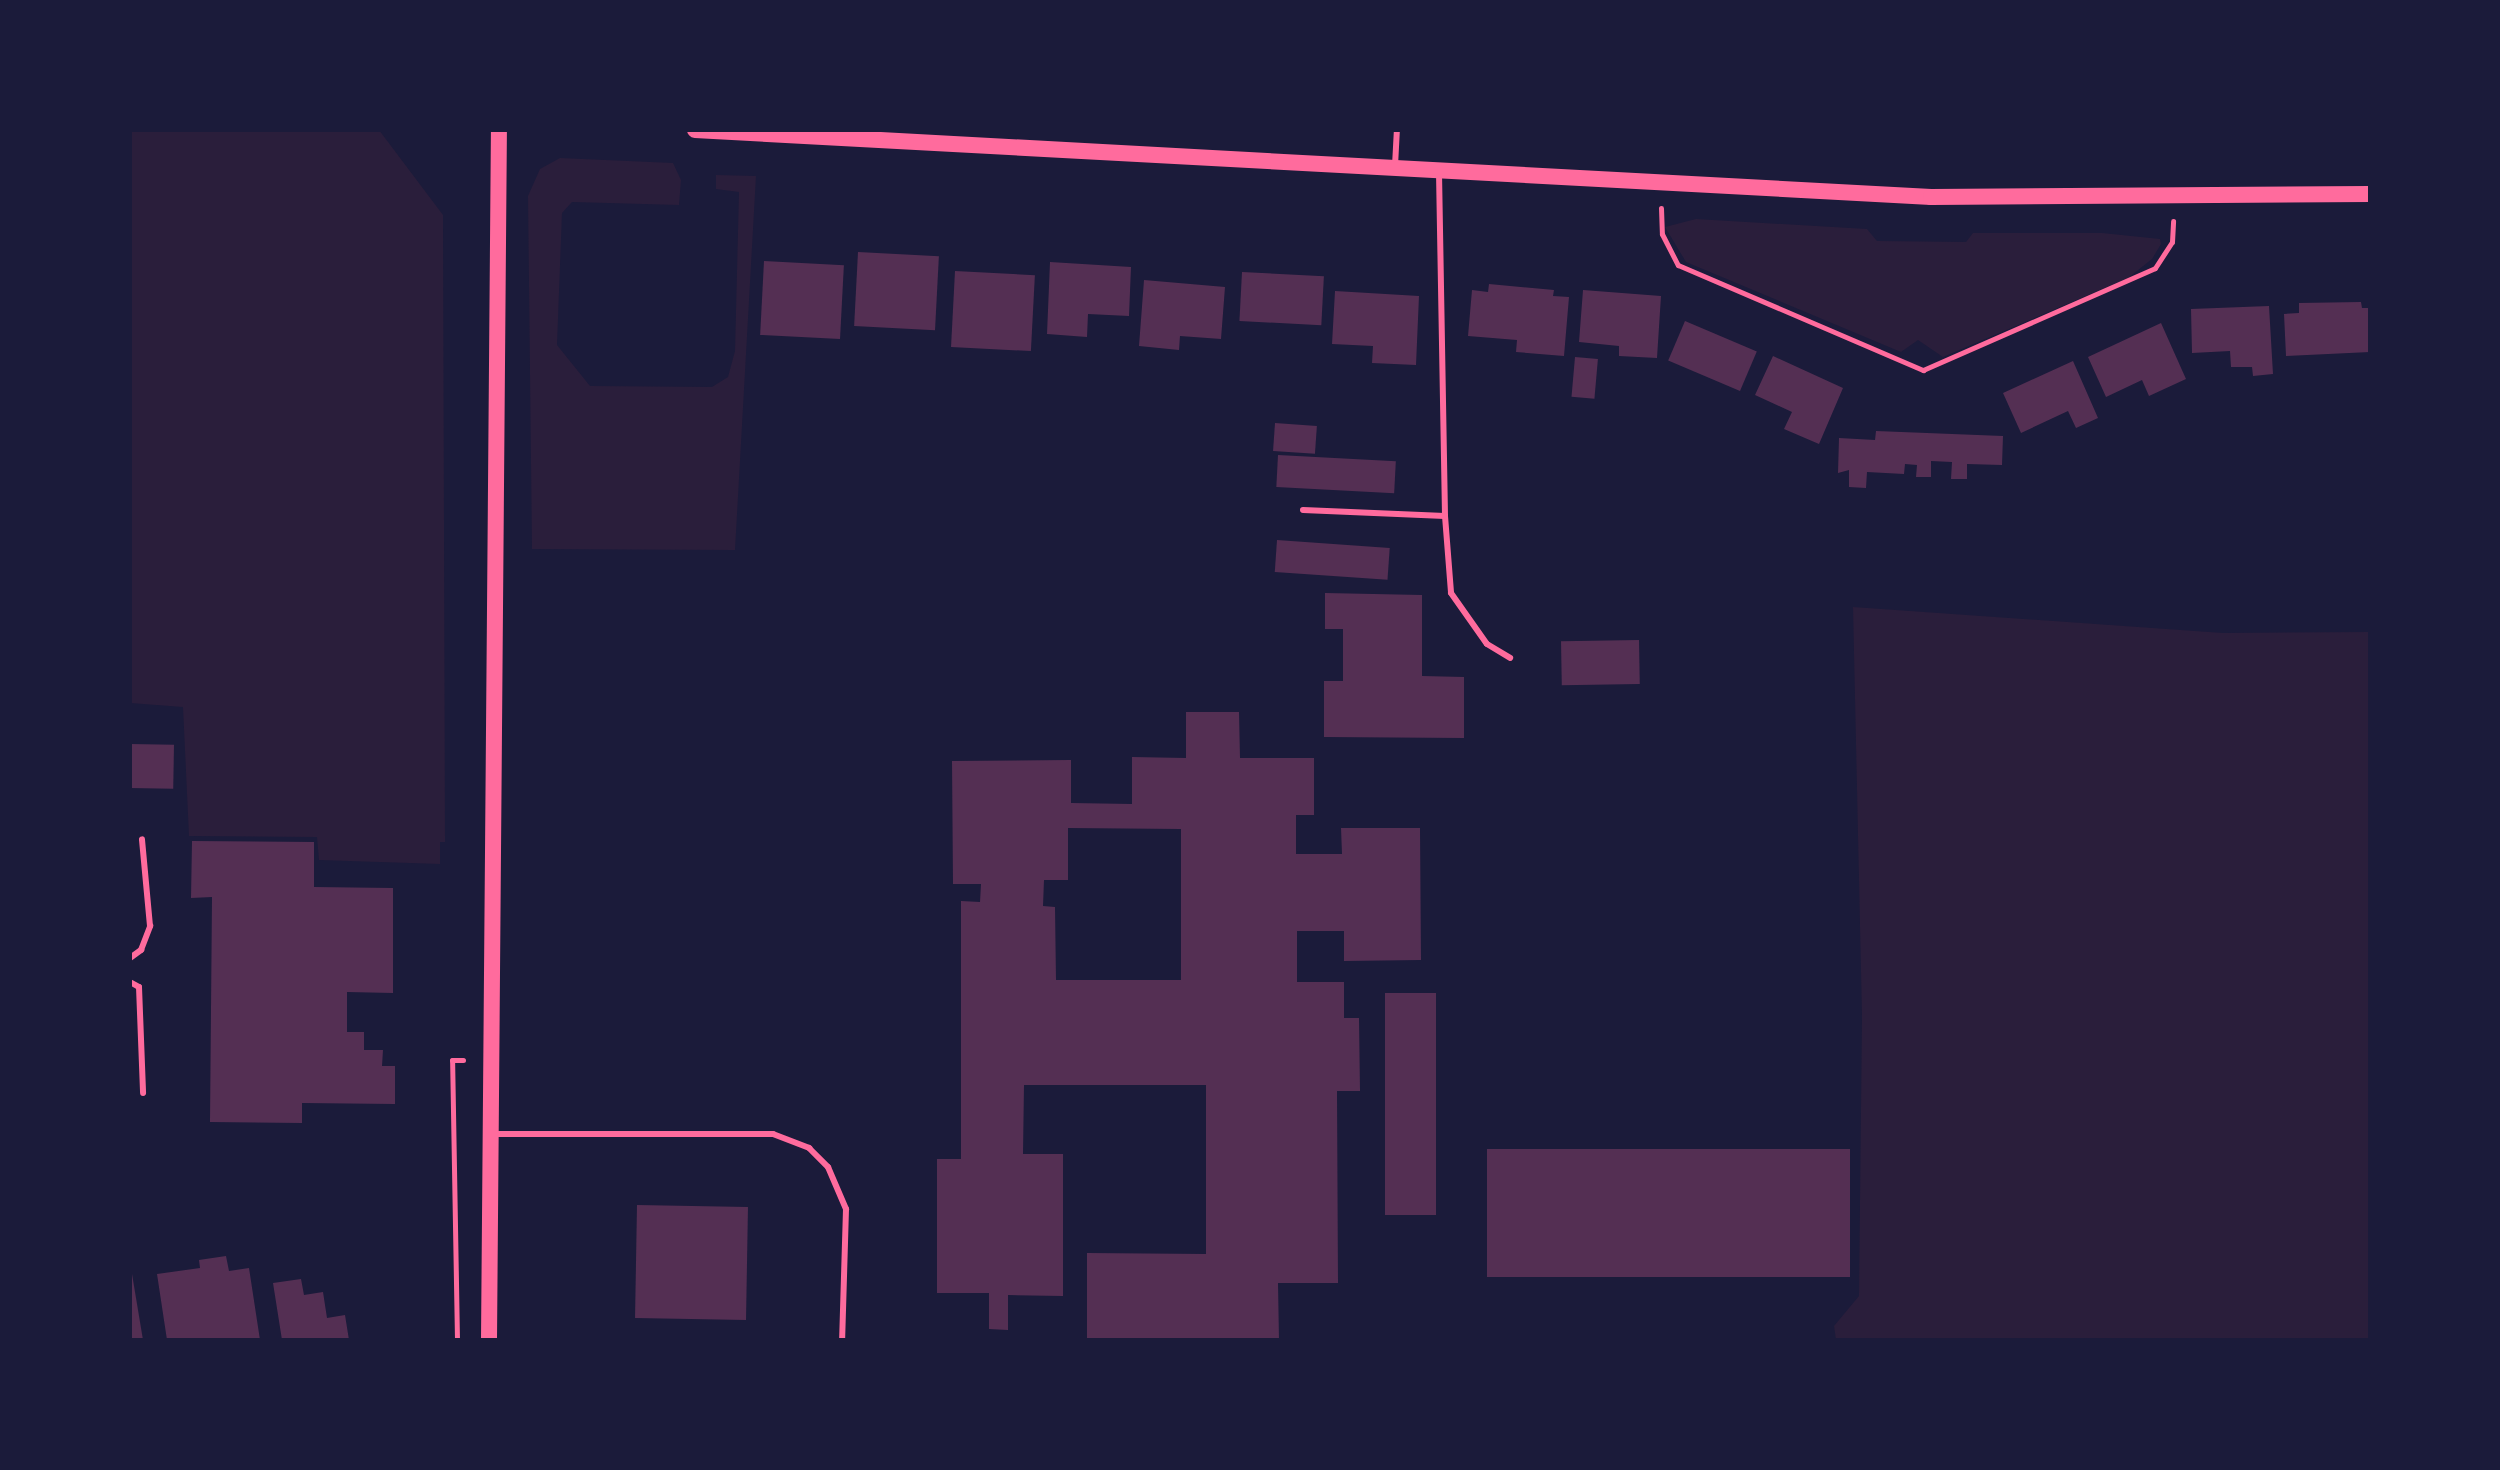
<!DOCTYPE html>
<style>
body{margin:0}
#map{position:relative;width:2500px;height:1470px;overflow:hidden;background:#1b1b3a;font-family:Overpass,sans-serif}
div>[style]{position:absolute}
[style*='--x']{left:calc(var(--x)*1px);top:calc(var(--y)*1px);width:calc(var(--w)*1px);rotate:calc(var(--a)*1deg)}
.green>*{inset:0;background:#2a1e3b}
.building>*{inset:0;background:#542f53;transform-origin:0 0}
.path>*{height:5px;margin:-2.5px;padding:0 2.5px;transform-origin:2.5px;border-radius:2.5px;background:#ff6b9d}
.service>*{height:6px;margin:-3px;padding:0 3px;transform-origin:3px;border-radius:3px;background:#ff6b9d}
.secondary>*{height:16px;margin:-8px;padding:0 8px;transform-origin:8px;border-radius:8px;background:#ff6b9d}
span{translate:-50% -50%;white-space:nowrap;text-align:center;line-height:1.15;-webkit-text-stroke:7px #1b1b3a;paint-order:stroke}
.frame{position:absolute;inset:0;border:132px solid #1b1b3a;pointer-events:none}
</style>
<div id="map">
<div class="green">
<i style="clip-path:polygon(130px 130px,379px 130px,443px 215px,445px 842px,440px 842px,440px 864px,319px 860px,317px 837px,189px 836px,183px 707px,130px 703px)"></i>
<i style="clip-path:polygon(560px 158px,673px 163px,681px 180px,679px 205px,572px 202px,562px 213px,557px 345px,590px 386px,712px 387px,728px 377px,735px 351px,739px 192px,716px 189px,716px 175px,756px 176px,735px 550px,532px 549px,528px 196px,540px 169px)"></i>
<i style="clip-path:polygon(1696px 219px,1867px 229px,1877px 241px,1966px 242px,1973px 233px,2102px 233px,2160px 239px,2161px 244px,2152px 259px,2128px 278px,1943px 357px,1918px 340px,1901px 352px,1686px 262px,1665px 227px)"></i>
<i style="clip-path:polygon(1853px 607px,2223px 633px,2370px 632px,2370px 1340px,1836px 1340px,1834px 1326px,1859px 1296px,1862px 1016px)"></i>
</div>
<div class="building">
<i style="left:858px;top:252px;width:81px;height:74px;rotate:3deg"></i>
<i style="left:764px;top:261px;width:80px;height:74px;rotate:3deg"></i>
<i style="clip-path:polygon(1050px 262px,1131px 267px,1129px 316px,1088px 314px,1087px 337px,1047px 334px)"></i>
<i style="left:955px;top:271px;width:80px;height:76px;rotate:3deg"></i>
<i style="left:1242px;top:272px;width:82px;height:49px;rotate:3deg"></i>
<i style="clip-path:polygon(1144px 280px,1225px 287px,1221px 339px,1180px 336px,1179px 350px,1139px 346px)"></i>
<i style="clip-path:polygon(1489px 284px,1554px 290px,1553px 296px,1569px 297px,1564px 356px,1516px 352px,1517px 340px,1468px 336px,1472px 290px,1488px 292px)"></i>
<i style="clip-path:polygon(1583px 290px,1661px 296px,1657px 358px,1619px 356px,1619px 346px,1579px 342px)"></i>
<i style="clip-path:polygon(1335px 291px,1419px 296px,1416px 365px,1372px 363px,1373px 346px,1332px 344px)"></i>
<i style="clip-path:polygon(2361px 302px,2362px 308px,2370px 308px,2370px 352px,2286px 356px,2284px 314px,2299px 313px,2299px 303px)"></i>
<i style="clip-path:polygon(2269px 306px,2273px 374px,2253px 376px,2252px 367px,2231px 367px,2230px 351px,2192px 353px,2191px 309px)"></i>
<i style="left:1685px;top:321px;width:78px;height:43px;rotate:23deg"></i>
<i style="clip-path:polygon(2161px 323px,2186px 379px,2149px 396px,2142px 380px,2106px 397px,2088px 357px)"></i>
<i style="clip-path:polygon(1773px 356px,1843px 388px,1819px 444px,1784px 429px,1792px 412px,1755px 395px)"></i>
<i style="left:1575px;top:357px;width:23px;height:40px;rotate:5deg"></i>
<i style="clip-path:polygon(2073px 361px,2098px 418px,2076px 428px,2068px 411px,2021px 433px,2003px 393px)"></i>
<i style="left:1275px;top:423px;width:42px;height:28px;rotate:4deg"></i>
<i style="clip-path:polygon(1876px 431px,2003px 436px,2002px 465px,1967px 464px,1967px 479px,1951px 479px,1952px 462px,1931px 461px,1931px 477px,1916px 477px,1917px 465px,1905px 464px,1904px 474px,1867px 472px,1866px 488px,1849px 487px,1849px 470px,1838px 473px,1839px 438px,1875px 440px)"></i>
<i style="left:1278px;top:455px;width:118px;height:32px;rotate:3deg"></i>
<i style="left:1277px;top:540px;width:113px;height:32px;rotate:4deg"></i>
<i style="clip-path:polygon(1325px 593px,1422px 595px,1422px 676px,1464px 677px,1464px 738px,1324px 737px,1324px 681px,1343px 681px,1343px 629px,1325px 629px)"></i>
<i style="left:1639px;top:640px;width:44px;height:78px;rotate:89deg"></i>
<i style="clip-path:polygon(evenodd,1186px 712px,1239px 712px,1240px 758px,1314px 758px,1314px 815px,1296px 815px,1296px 854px,1342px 854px,1341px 828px,1420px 828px,1421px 960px,1344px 961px,1344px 931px,1297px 931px,1297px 982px,1344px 982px,1344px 1018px,1359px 1018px,1360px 1091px,1337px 1091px,1338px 1283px,1278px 1283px,1279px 1340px,1087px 1340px,1087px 1253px,1206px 1254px,1206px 1085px,1024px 1085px,1023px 1154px,1063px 1154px,1063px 1296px,1008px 1295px,1008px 1330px,989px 1329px,989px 1293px,937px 1293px,937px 1159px,961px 1159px,961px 901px,980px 902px,981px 884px,953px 884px,952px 761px,1071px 760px,1071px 803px,1132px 804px,1132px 757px,1186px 758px,1186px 712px,1068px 828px,1181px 829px,1181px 980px,1056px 980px,1055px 907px,1043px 906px,1044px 880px,1068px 880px,1068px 828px)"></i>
<i style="left:130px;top:744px;width:44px;height:44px;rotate:1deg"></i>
<i style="clip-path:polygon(192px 841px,314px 842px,314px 887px,393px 888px,393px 993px,347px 992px,347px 1032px,364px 1032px,364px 1050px,383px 1050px,382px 1066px,395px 1066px,395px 1104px,302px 1103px,302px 1123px,210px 1122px,212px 897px,191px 898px)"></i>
<i style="left:1385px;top:993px;width:51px;height:222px"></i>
<i style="left:1487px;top:1149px;width:363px;height:128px"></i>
<i style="left:637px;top:1205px;width:111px;height:113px;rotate:1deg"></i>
<i style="clip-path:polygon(226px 1256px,229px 1271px,249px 1268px,260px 1340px,167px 1340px,157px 1274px,200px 1268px,199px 1260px)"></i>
<i style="clip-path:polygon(130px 1274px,132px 1274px,143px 1340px,130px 1340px)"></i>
<i style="clip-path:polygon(301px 1279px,304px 1295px,323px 1292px,327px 1318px,345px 1315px,349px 1340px,282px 1340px,273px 1283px)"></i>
</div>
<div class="path">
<i style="--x:1661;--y:208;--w:26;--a:88"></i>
<i style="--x:1662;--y:234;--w:35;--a:63"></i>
<i style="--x:1678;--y:265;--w:267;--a:23.2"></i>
<i style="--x:1923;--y:370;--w:253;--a:-23.7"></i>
<i style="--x:2155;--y:268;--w:31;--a:-57"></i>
<i style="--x:2172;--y:242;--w:21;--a:-87"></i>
<i style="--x:457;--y:1340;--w:280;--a:-91"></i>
<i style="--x:452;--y:1060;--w:11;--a:0"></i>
</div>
<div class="service">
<i style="--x:1395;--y:166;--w:36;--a:-87"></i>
<i style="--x:1303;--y:510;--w:142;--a:2.4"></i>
<i style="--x:1445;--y:516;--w:344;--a:-91"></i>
<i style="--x:1445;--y:516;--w:77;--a:85.5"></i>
<i style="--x:1451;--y:593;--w:62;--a:54.8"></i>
<i style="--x:1487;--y:644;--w:27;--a:31"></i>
<i style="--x:130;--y:958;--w:14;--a:-36"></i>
<i style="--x:141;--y:950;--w:26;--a:-69"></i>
<i style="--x:150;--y:926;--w:87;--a:-95.3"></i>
<i style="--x:130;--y:982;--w:10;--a:29"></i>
<i style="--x:139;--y:987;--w:106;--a:87.8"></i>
<i style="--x:492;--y:1134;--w:281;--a:0"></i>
<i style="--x:773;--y:1134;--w:39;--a:21"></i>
<i style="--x:809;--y:1148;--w:27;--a:45"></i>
<i style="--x:828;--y:1167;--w:46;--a:66.8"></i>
<i style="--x:846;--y:1209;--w:131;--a:91.7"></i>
</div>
<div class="secondary">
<i style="--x:695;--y:130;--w:1238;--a:3.1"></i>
<i style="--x:1931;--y:197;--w:439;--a:-0.4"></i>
<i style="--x:489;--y:1340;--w:1210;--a:-89.53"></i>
</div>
<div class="frame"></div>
</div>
